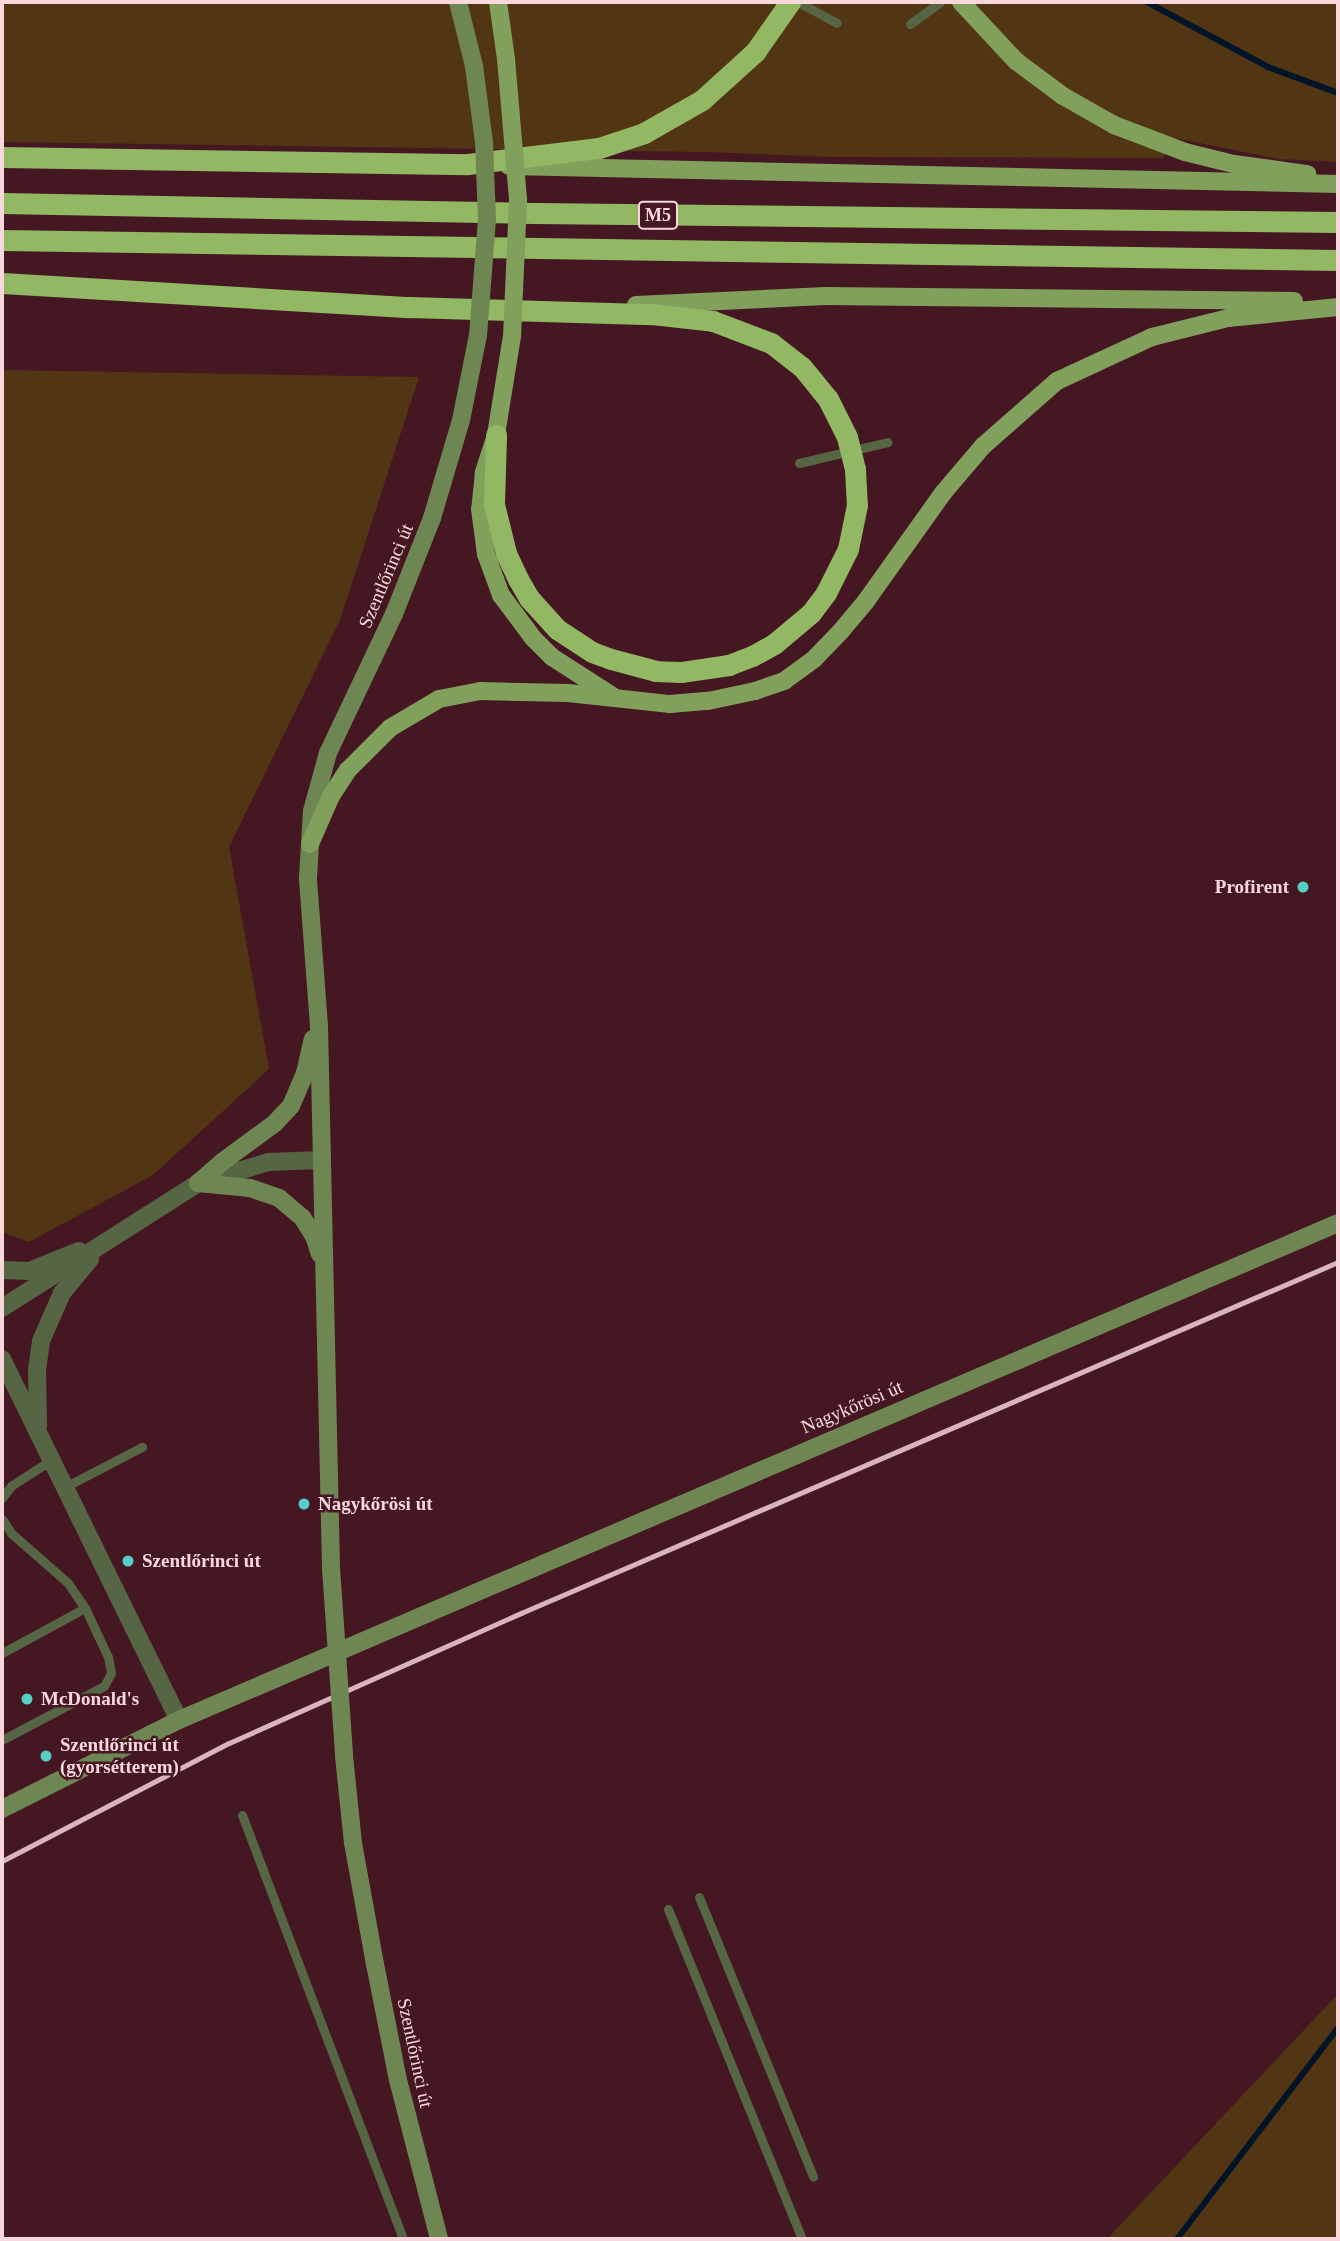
<!DOCTYPE html>
<meta charset="utf-8">
<style>
body{margin:0}
#map{position:relative;width:1340px;height:2241px;overflow:hidden;background:#451722;font-family:Georgia,serif}
div>[style]{position:absolute}
[style*='--x']{left:calc(var(--x)*1px);top:calc(var(--y)*1px);width:calc(var(--w)*1px);rotate:calc(var(--a)*1deg)}
.green>*{inset:0;background:#523512}
.stream>*{height:6px;margin:-3px;padding:0 3px;transform-origin:3px;border-radius:3px;background:#021528}
.service>*{height:9px;margin:-4.5px;padding:0 4.5px;transform-origin:4.5px;border-radius:4.5px;background:#566544}
.minor>*{height:18px;margin:-9px;padding:0 9px;transform-origin:9px;border-radius:9px;background:#566544}
.secondary>*{height:18px;margin:-9px;padding:0 9px;transform-origin:9px;border-radius:9px;background:#6e8752}
.primary>*{height:18px;margin:-9px;padding:0 9px;transform-origin:9px;border-radius:9px;background:#81a05c}
.motorway>*{height:21px;margin:-10.5px;padding:0 10.5px;transform-origin:10.5px;border-radius:10.5px;background:#92b864}
.rail>*{height:5px;margin:-2.5px;padding:0 2.5px;transform-origin:2.5px;border-radius:2.5px;background:#d8b5bb}
.secondary-bridge>*{height:18px;margin:-9px;padding:0 9px;transform-origin:9px;border-radius:9px;background:#6e8752}
.primary-bridge>*{height:18px;margin:-9px;padding:0 9px;transform-origin:9px;border-radius:9px;background:#81a05c}
.dots>*{width:19px;height:19px;translate:-50% -50%;box-sizing:border-box;border:4px solid #451722;border-radius:50%}
span{translate:-50% -50%;white-space:nowrap;text-align:center;line-height:1.15;-webkit-text-stroke:5px #451722;paint-order:stroke}
.shield-label span{padding:2px 5px;background:#451722;border:2px solid;border-radius:5px;-webkit-text-stroke-width:0}
.shield-label{font-size:18px;color:#f8d8dd;font-weight:700}
.street-label{font-size:19px;color:#f8d8dd}
.poi-label{font-size:19px;color:#f8d8dd;font-weight:700}
.right{translate:-100% -50%;text-align:right}
.left{translate:0 -50%;text-align:left}
.frame{position:absolute;inset:0;border:4px solid #f8d8dd;pointer-events:none}
</style>
<div id="map">
<div class="green">
<i style="clip-path:polygon(2px 2px,1338px 2px,1338px 162px,1278px 159px,1170px 137px,1164px 158px,832px 157px,703px 152px,2px 142px)"></i>
<i style="clip-path:polygon(2px 370px,419px 377px,340px 620px,229px 847px,269px 1069px,153px 1175px,29px 1242px,2px 1232px)"></i>
<i style="clip-path:polygon(1338px 1994px,1338px 2239px,1107px 2239px)"></i>
</div>
<div class="stream">
<i style="--x:1147;--y:2;--w:137;--a:28.2"></i>
<i style="--x:1268;--y:67;--w:75;--a:20.4"></i>
<i style="--x:1177;--y:2239;--w:265;--a:-52.7"></i>
</div>
<div class="service">
<i style="--x:798;--y:2;--w:44;--a:28.3"></i>
<i style="--x:910;--y:24;--w:37;--a:-36"></i>
<i style="--x:799;--y:463;--w:91;--a:-13.3"></i>
<i style="--x:65;--y:1487;--w:87;--a:-27.5"></i>
<i style="--x:2;--y:1498;--w:15;--a:-53"></i>
<i style="--x:11;--y:1486;--w:48;--a:-33"></i>
<i style="--x:2;--y:1519;--w:17;--a:57"></i>
<i style="--x:11;--y:1533;--w:76;--a:41.3"></i>
<i style="--x:68;--y:1583;--w:30;--a:56"></i>
<i style="--x:85;--y:1608;--w:54;--a:64.9"></i>
<i style="--x:108;--y:1657;--w:16;--a:79"></i>
<i style="--x:111;--y:1673;--w:15;--a:118"></i>
<i style="--x:104;--y:1686;--w:115;--a:152.1"></i>
<i style="--x:2;--y:1653;--w:94;--a:-28.5"></i>
<i style="--x:242;--y:1815;--w:454;--a:69.2"></i>
<i style="--x:699;--y:1897;--w:302;--a:67.8"></i>
<i style="--x:668;--y:1909;--w:356;--a:67.9"></i>
</div>
<div class="minor">
<i style="--x:2;--y:1270;--w:27;--a:2"></i>
<i style="--x:29;--y:1271;--w:54;--a:-21.8"></i>
<i style="--x:2;--y:1308;--w:232;--a:-32.5"></i>
<i style="--x:198;--y:1183;--w:74;--a:-16.5"></i>
<i style="--x:269;--y:1162;--w:52;--a:-2.2"></i>
<i style="--x:2;--y:1359;--w:402;--a:63.9"></i>
<i style="--x:38;--y:1426;--w:56;--a:-91"></i>
<i style="--x:37;--y:1370;--w:29;--a:-82"></i>
<i style="--x:41;--y:1341;--w:52;--a:-66.4"></i>
<i style="--x:62;--y:1293;--w:44;--a:-50.5"></i>
</div>
<div class="secondary">
<i style="--x:458;--y:2;--w:66;--a:76"></i>
<i style="--x:198;--y:1183;--w:32;--a:-41"></i>
<i style="--x:222;--y:1162;--w:66;--a:-36.3"></i>
<i style="--x:275;--y:1123;--w:23;--a:-47"></i>
<i style="--x:291;--y:1106;--w:36;--a:-67"></i>
<i style="--x:305;--y:1073;--w:35;--a:-77"></i>
<i style="--x:198;--y:1183;--w:52;--a:5.5"></i>
<i style="--x:250;--y:1188;--w:31;--a:19"></i>
<i style="--x:279;--y:1198;--w:30;--a:40"></i>
<i style="--x:302;--y:1217;--w:22;--a:58"></i>
<i style="--x:314;--y:1236;--w:19;--a:72"></i>
<i style="--x:331;--y:1568;--w:542;--a:-91.27"></i>
<i style="--x:319;--y:1026;--w:148;--a:-94.3"></i>
<i style="--x:308;--y:878;--w:67;--a:-86.6"></i>
<i style="--x:312;--y:811;--w:60;--a:-74.6"></i>
<i style="--x:328;--y:753;--w:154;--a:-64.6"></i>
<i style="--x:394;--y:614;--w:103;--a:-68.4"></i>
<i style="--x:432;--y:518;--w:102;--a:-73.5"></i>
<i style="--x:461;--y:420;--w:87;--a:-78.7"></i>
<i style="--x:344;--y:1756;--w:87;--a:84.1"></i>
<i style="--x:353;--y:1843;--w:123;--a:79.7"></i>
<i style="--x:375;--y:1964;--w:118;--a:78.8"></i>
<i style="--x:398;--y:2080;--w:164;--a:75.5"></i>
<i style="--x:2;--y:1809;--w:198;--a:-26.7"></i>
<i style="--x:179;--y:1720;--w:1261;--a:-23.21"></i>
</div>
<div class="primary">
<i style="--x:498;--y:2;--w:58;--a:82"></i>
<i style="--x:961;--y:2;--w:81;--a:47"></i>
<i style="--x:1016;--y:61;--w:59;--a:36.7"></i>
<i style="--x:1063;--y:96;--w:59;--a:29.6"></i>
<i style="--x:1114;--y:125;--w:76;--a:20.8"></i>
<i style="--x:1185;--y:152;--w:50;--a:13.8"></i>
<i style="--x:1234;--y:164;--w:74;--a:7.8"></i>
<i style="--x:509;--y:166;--w:829;--a:1.24"></i>
<i style="--x:636;--y:305;--w:189;--a:-2.7"></i>
<i style="--x:825;--y:296;--w:469;--a:0.6"></i>
<i style="--x:512;--y:336;--w:100;--a:99.2"></i>
<i style="--x:496;--y:435;--w:40;--a:108"></i>
<i style="--x:484;--y:473;--w:36;--a:96"></i>
<i style="--x:480;--y:509;--w:45;--a:82.4"></i>
<i style="--x:486;--y:554;--w:44;--a:69.9"></i>
<i style="--x:501;--y:595;--w:54;--a:53.3"></i>
<i style="--x:533;--y:638;--w:27;--a:45"></i>
<i style="--x:552;--y:657;--w:74;--a:32.8"></i>
<i style="--x:310;--y:844;--w:52;--a:-66.4"></i>
<i style="--x:331;--y:796;--w:31;--a:-57"></i>
<i style="--x:348;--y:770;--w:59;--a:-45"></i>
<i style="--x:390;--y:728;--w:57;--a:-30.6"></i>
<i style="--x:439;--y:699;--w:42;--a:-11"></i>
<i style="--x:480;--y:691;--w:88;--a:1.3"></i>
<i style="--x:568;--y:693;--w:103;--a:6.2"></i>
<i style="--x:670;--y:704;--w:38;--a:-5"></i>
<i style="--x:708;--y:701;--w:48;--a:-12"></i>
<i style="--x:755;--y:691;--w:31;--a:-19"></i>
<i style="--x:784;--y:681;--w:37;--a:-36"></i>
<i style="--x:814;--y:659;--w:39;--a:-46"></i>
<i style="--x:841;--y:631;--w:39;--a:-50"></i>
<i style="--x:866;--y:601;--w:133;--a:-54.5"></i>
<i style="--x:943;--y:493;--w:62;--a:-49.6"></i>
<i style="--x:983;--y:446;--w:98;--a:-41.3"></i>
<i style="--x:1057;--y:381;--w:105;--a:-24.9"></i>
<i style="--x:1152;--y:337;--w:78;--a:-14"></i>
<i style="--x:1228;--y:318;--w:111;--a:-5.7"></i>
</div>
<div class="motorway">
<i style="--x:2;--y:157;--w:466;--a:0.9"></i>
<i style="--x:468;--y:164;--w:132;--a:-7"></i>
<i style="--x:599;--y:148;--w:47;--a:-18.4"></i>
<i style="--x:644;--y:133;--w:67;--a:-29.6"></i>
<i style="--x:702;--y:100;--w:72;--a:-42.2"></i>
<i style="--x:755;--y:52;--w:61;--a:-55"></i>
<i style="--x:2;--y:203;--w:532;--a:1.08"></i>
<i style="--x:534;--y:213;--w:804;--a:0.64"></i>
<i style="--x:2;--y:240;--w:1336;--a:0.86"></i>
<i style="--x:2;--y:283;--w:408;--a:3.4"></i>
<i style="--x:409;--y:307;--w:243;--a:1.7"></i>
<i style="--x:652;--y:314;--w:61;--a:6.5"></i>
<i style="--x:713;--y:321;--w:62;--a:20.8"></i>
<i style="--x:771;--y:343;--w:39;--a:38"></i>
<i style="--x:802;--y:367;--w:41;--a:50.9"></i>
<i style="--x:828;--y:399;--w:42;--a:63.4"></i>
<i style="--x:847;--y:437;--w:33;--a:76"></i>
<i style="--x:855;--y:469;--w:36;--a:87"></i>
<i style="--x:857;--y:505;--w:45;--a:101.6"></i>
<i style="--x:848;--y:549;--w:49;--a:116.6"></i>
<i style="--x:826;--y:593;--w:25;--a:127"></i>
<i style="--x:811;--y:613;--w:48;--a:140"></i>
<i style="--x:774;--y:644;--w:25;--a:151"></i>
<i style="--x:752;--y:656;--w:25;--a:159"></i>
<i style="--x:729;--y:665;--w:49;--a:171.7"></i>
<i style="--x:681;--y:672;--w:25;--a:-178"></i>
<i style="--x:656;--y:671;--w:47;--a:-165.1"></i>
<i style="--x:611;--y:659;--w:20;--a:-160"></i>
<i style="--x:592;--y:652;--w:42;--a:-146.7"></i>
<i style="--x:557;--y:629;--w:42;--a:-132.1"></i>
<i style="--x:529;--y:598;--w:22;--a:-120"></i>
<i style="--x:518;--y:579;--w:29;--a:-115"></i>
<i style="--x:506;--y:553;--w:50;--a:-103.8"></i>
<i style="--x:494;--y:504;--w:69;--a:-88.3"></i>
</div>
<div class="rail">
<i style="--x:2;--y:1861;--w:256;--a:-27.5"></i>
<i style="--x:229;--y:1743;--w:320;--a:-24"></i>
<i style="--x:521;--y:1613;--w:889;--a:-23.25"></i>
</div>
<div class="secondary-bridge">
<i style="--x:474;--y:66;--w:77;--a:82.5"></i>
<i style="--x:484;--y:142;--w:77;--a:87.8"></i>
<i style="--x:487;--y:219;--w:116;--a:94.4"></i>
<i style="--x:331;--y:1568;--w:188;--a:86"></i>
</div>
<div class="primary-bridge">
<i style="--x:506;--y:59;--w:142;--a:85.1"></i>
<i style="--x:518;--y:200;--w:136;--a:92.5"></i>
</div>
<div class="dots">
<i style="left:1303px;top:887px;background:#55cec5"></i>
<i style="left:304px;top:1504px;background:#55cec5"></i>
<i style="left:128px;top:1561px;background:#55cec5"></i>
<i style="left:27px;top:1699px;background:#55cec5"></i>
<i style="left:46px;top:1756px;background:#55cec5"></i>
</div>
<div class="shield-label">
<span style="left:658px;top:215px">M5</span>
</div>
<div class="street-label">
<span style="left:386px;top:576px;rotate:-67deg">Szentlőrinci út</span>
<span style="left:852px;top:1407px;rotate:-23deg">Nagykőrösi út</span>
<span style="left:415px;top:2053px;rotate:78deg">Szentlőrinci út</span>
</div>
<div class="poi-label">
<span class="right" style="left:1289px;top:887px">Profirent</span>
<span class="left" style="left:318px;top:1504px">Nagykőrösi út</span>
<span class="left" style="left:142px;top:1561px">Szentlőrinci út</span>
<span class="left" style="left:41px;top:1699px">McDonald's</span>
<span class="left" style="left:60px;top:1756px">Szentlőrinci út<br>(gyorsétterem)</span>
</div>
<div class="frame"></div>
</div>
